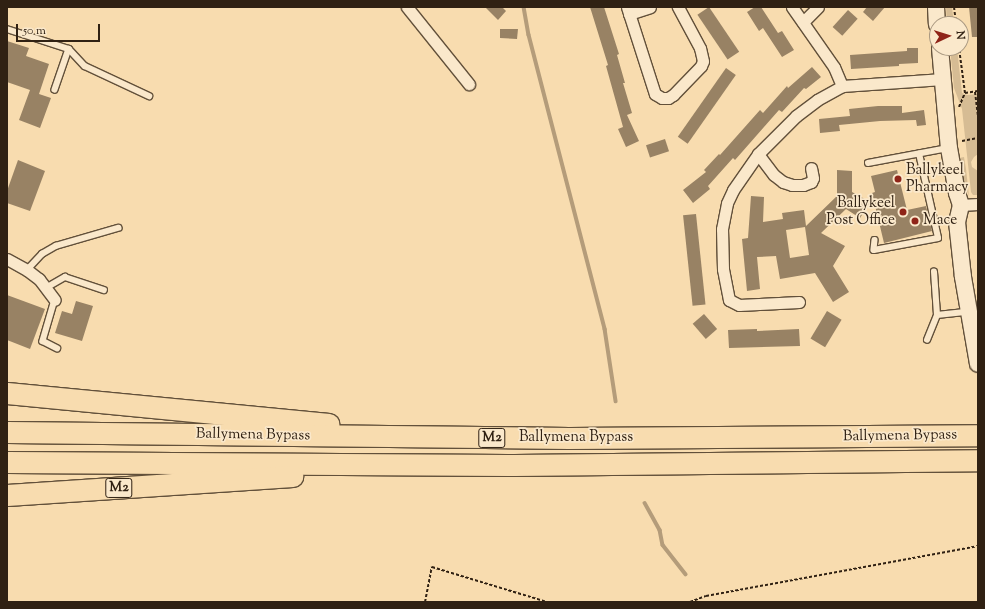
<!DOCTYPE html>
<style>
body{margin:0}
#map{position:relative;width:985px;height:609px;overflow:hidden;background:#f8dcaf;font-family:"Sorts Mill Goudy",serif}
div>[style]{position:absolute}
[style*='--x']{left:calc(var(--x)*1px);top:calc(var(--y)*1px);width:calc(var(--w)*1px);rotate:calc(var(--a)*1deg)}
.green>*{inset:0;background:#d6bc94}
.stream>*{height:3.5px;margin:-1.75px;padding:0 1.75px;transform-origin:1.75px;border-radius:1.75px;background:#b49c7a}
.building>*{inset:0;background:#988264;transform-origin:0 0}
.path>*{height:2px;margin-top:-1px;transform-origin:0;background:repeating-linear-gradient(90deg,#302113 0 3px,transparent 0 5px)}
.roads{filter:drop-shadow(1px 0 #62503a) drop-shadow(-1px 0 #62503a) drop-shadow(0 1px #62503a) drop-shadow(0 -1px #62503a)}
.lane>*{height:5.5px;margin:-2.75px;padding:0 2.75px;transform-origin:2.75px;border-radius:2.75px;background:#fae8cb}
.street>*{height:11px;margin:-5.5px;padding:0 5.5px;transform-origin:5.5px;border-radius:5.5px;background:#fae8cb}
.secondary>*{height:16px;margin:-8px;padding:0 8px;transform-origin:8px;border-radius:8px;background:#fae8cb}
.highway>*{height:21px;margin:-10.5px;padding:0 10.5px;transform-origin:10.5px;border-radius:10.5px;background:#f8dcaf}
.dots>*{width:11px;height:11px;translate:-50% -50%;box-sizing:border-box;border:2px solid #fae8cb;border-radius:50%}
span{translate:-50% -50%;white-space:nowrap;text-align:center;line-height:1.15;-webkit-text-stroke:3.5px #fae8cb;paint-order:stroke}
.shield-label span{padding:1px 3px;background:#fae8cb;border:1px solid;border-radius:3px;-webkit-text-stroke-width:0}
.shield-label{font-size:14px;color:#302113;font-weight:700}
.poi-label{font-size:15px;color:#302113}
.left{translate:0 -50%;text-align:left}
.right{translate:-100% -50%;text-align:right}
.street-label{font-size:15px;color:#302113}
.frame{position:absolute;inset:0;border:8px solid #302113;pointer-events:none}
.north{position:absolute;left:929px;top:16px;width:40px;height:40px;box-sizing:border-box;background:#fae8cb;border:1px solid #a99881;border-radius:50%;rotate:86deg;font-size:11px;font-weight:700;line-height:16px;text-align:center;color:#302113}
.north::after{content:'';display:block;margin:auto;width:14px;height:18px;background:#8f2418;clip-path:polygon(50% 0,100% 100%,50% 72%,0 100%)}
.scale{position:absolute;left:16px;top:24px;width:84px;height:18px;box-sizing:border-box;border:2px solid #302113;border-top:0;padding-left:5px;font-size:12px;line-height:14px;white-space:nowrap;color:#302113;-webkit-text-stroke:3px #fae8cb;paint-order:stroke}
</style>
<div id="map">
<div class="green">
<i style="clip-path:polygon(946px 7px,952px 7px,954px 24px,947px 24px)"></i>
<i style="clip-path:polygon(950px 48px,957px 48px,962px 93px,967px 95px,978px 94px,978px 154px,974px 157px,971px 162px,972px 167px,978px 171px,978px 195px,973px 195px,971px 192px,962px 109px,954px 88px)"></i>
<i style="clip-path:polygon(964px 157px,966px 169px,969px 196px,962px 179px,959px 158px)"></i>
</div>
<div class="stream">
<i style="--x:524;--y:7;--w:28;--a:80"></i>
<i style="--x:529;--y:35;--w:304;--a:75.5"></i>
<i style="--x:605;--y:329;--w:73;--a:81.3"></i>
<i style="--x:645;--y:503;--w:31;--a:61"></i>
<i style="--x:660;--y:530;--w:15;--a:79"></i>
<i style="--x:663;--y:545;--w:37;--a:52"></i>
</div>
<div class="building">
<i style="clip-path:polygon(485px 7px,502px 7px,506px 11px,498px 20px)"></i>
<i style="clip-path:polygon(590px 7px,604px 7px,619px 54px,617px 55px,625px 83px,623px 83px,632px 113px,627px 115px,639px 141px,626px 147px,618px 129px,623px 127px,606px 66px,608px 65px)"></i>
<i style="left:709px;top:7px;width:54px;height:14px;rotate:56deg"></i>
<i style="clip-path:polygon(755px 7px,761px 7px,778px 33px,782px 31px,794px 50px,782px 57px,763px 28px,759px 31px,747px 12px)"></i>
<i style="clip-path:polygon(867px 7px,885px 7px,873px 21px,863px 12px)"></i>
<i style="clip-path:polygon(969px 7px,978px 7px,978px 37px,972px 37px)"></i>
<i style="left:848px;top:10px;width:13px;height:23px;rotate:42deg"></i>
<i style="clip-path:polygon(500px 29px,518px 29px,517px 39px,500px 38px)"></i>
<i style="clip-path:polygon(7px 41px,29px 48px,26px 56px,49px 64px,39px 94px,51px 98px,40px 128px,19px 120px,30px 90px,7px 82px)"></i>
<i style="clip-path:polygon(907px 48px,918px 48px,918px 63px,899px 64px,899px 66px,851px 69px,850px 55px,907px 51px)"></i>
<i style="clip-path:polygon(812px 67px,821px 77px,806px 89px,804px 88px,782px 112px,779px 110px,735px 160px,733px 158px,708px 186px,710px 189px,693px 203px,683px 190px,706px 172px,704px 170px,719px 154px,720px 155px,760px 110px,763px 113px,787px 86px,788px 88px)"></i>
<i style="left:726px;top:68px;width:12px;height:84px;rotate:35deg"></i>
<i style="clip-path:polygon(878px 106px,902px 106px,902px 113px,924px 110px,926px 125px,917px 126px,916px 120px,880px 121px,839px 125px,840px 131px,820px 133px,819px 119px,850px 116px,849px 109px)"></i>
<i style="left:665px;top:139px;width:13px;height:20px;rotate:72deg"></i>
<i style="clip-path:polygon(18px 160px,45px 171px,30px 211px,7px 203px,7px 191px)"></i>
<i style="clip-path:polygon(evenodd,837px 170px,852px 171px,852px 192px,870px 202px,860px 218px,846px 209px,821px 233px,845px 246px,833px 266px,849px 292px,833px 302px,815px 273px,780px 279px,776px 256px,757px 257px,760px 289px,747px 291px,742px 239px,748px 238px,751px 196px,764px 197px,763px 222px,783px 219px,782px 213px,804px 210px,806px 226px,837px 196px,837px 170px,805px 227px,809px 255px,790px 258px,786px 230px,805px 227px)"></i>
<i style="clip-path:polygon(897px 170px,907px 210px,926px 206px,932px 231px,884px 243px,872px 193px,875px 192px,871px 176px)"></i>
<i style="left:696px;top:214px;width:91px;height:13px;rotate:84deg"></i>
<i style="clip-path:polygon(7px 295px,45px 309px,30px 349px,7px 340px)"></i>
<i style="clip-path:polygon(76px 301px,93px 306px,82px 341px,55px 333px,62px 311px,72px 314px)"></i>
<i style="left:827px;top:311px;width:17px;height:32px;rotate:31deg"></i>
<i style="left:704px;top:314px;width:20px;height:15px;rotate:49deg"></i>
<i style="clip-path:polygon(757px 329px,757px 331px,799px 329px,800px 346px,729px 348px,728px 330px)"></i>
</div>
<div class="path">
<i style="--x:954;--y:7;--w:17;--a:83"></i>
<i style="--x:975;--y:92;--w:25;--a:83"></i>
<i style="--x:965;--y:93;--w:13;--a:-9"></i>
<i style="--x:959;--y:107;--w:15;--a:-67"></i>
<i style="--x:965;--y:93;--w:45;--a:-97.6"></i>
<i style="--x:962;--y:141;--w:16;--a:-11"></i>
<i style="--x:425;--y:602;--w:36;--a:-79"></i>
<i style="--x:432;--y:567;--w:120;--a:16.9"></i>
<i style="--x:690;--y:602;--w:17;--a:-21"></i>
<i style="--x:706;--y:596;--w:277;--a:-10.4"></i>
</div>
<div class="roads">
<div class="lane">
<i style="--x:7;--y:29;--w:65;--a:17.9"></i>
<i style="--x:69;--y:49;--w:43;--a:108.9"></i>
<i style="--x:69;--y:49;--w:23;--a:47"></i>
<i style="--x:85;--y:66;--w:71;--a:25.1"></i>
<i style="--x:868;--y:163;--w:81;--a:-10.6"></i>
<i style="--x:875;--y:240;--w:10;--a:96"></i>
<i style="--x:874;--y:250;--w:65;--a:-10.6"></i>
<i style="--x:938;--y:238;--w:86;--a:-102.7"></i>
<i style="--x:27;--y:270;--w:22;--a:-47"></i>
<i style="--x:42;--y:254;--w:16;--a:-30"></i>
<i style="--x:56;--y:246;--w:65;--a:-16.2"></i>
<i style="--x:46;--y:288;--w:22;--a:-30"></i>
<i style="--x:65;--y:277;--w:41;--a:18.4"></i>
<i style="--x:55;--y:300;--w:43;--a:106.3"></i>
<i style="--x:43;--y:341;--w:16;--a:27"></i>
<i style="--x:937;--y:315;--w:30;--a:-6"></i>
<i style="--x:927;--y:340;--w:27;--a:-68"></i>
<i style="--x:937;--y:315;--w:43;--a:-94"></i>
</div>
<div class="street">
<i style="--x:407;--y:7;--w:99;--a:51.2"></i>
<i style="--x:627;--y:7;--w:91;--a:72.2"></i>
<i style="--x:655;--y:94;--w:8;--a:30"></i>
<i style="--x:662;--y:98;--w:6;--a:0"></i>
<i style="--x:668;--y:98;--w:6;--a:-31"></i>
<i style="--x:673;--y:95;--w:40;--a:-46"></i>
<i style="--x:701;--y:66;--w:5;--a:-68"></i>
<i style="--x:703;--y:61;--w:13;--a:-103"></i>
<i style="--x:700;--y:48;--w:47;--a:-118.2"></i>
<i style="--x:792;--y:7;--w:73;--a:55"></i>
<i style="--x:834;--y:67;--w:21;--a:67"></i>
<i style="--x:629;--y:14;--w:22;--a:-18"></i>
<i style="--x:803;--y:22;--w:21;--a:-45"></i>
<i style="--x:758;--y:154;--w:26;--a:53"></i>
<i style="--x:774;--y:175;--w:11;--a:38"></i>
<i style="--x:783;--y:182;--w:9;--a:18"></i>
<i style="--x:792;--y:185;--w:11;--a:0"></i>
<i style="--x:803;--y:185;--w:9;--a:-21"></i>
<i style="--x:811;--y:182;--w:4;--a:-63"></i>
<i style="--x:813;--y:178;--w:10;--a:-101"></i>
<i style="--x:961;--y:205;--w:17;--a:-3"></i>
<i style="--x:7;--y:259;--w:23;--a:29"></i>
<i style="--x:27;--y:270;--w:15;--a:37"></i>
<i style="--x:39;--y:279;--w:26;--a:53"></i>
<i style="--x:799;--y:302;--w:60;--a:177.1"></i>
<i style="--x:739;--y:305;--w:11;--a:-153"></i>
<i style="--x:729;--y:300;--w:32;--a:-101"></i>
<i style="--x:723;--y:269;--w:40;--a:-91.4"></i>
<i style="--x:722;--y:229;--w:26;--a:-79"></i>
<i style="--x:727;--y:203;--w:14;--a:-65"></i>
<i style="--x:733;--y:190;--w:44;--a:-55.2"></i>
<i style="--x:758;--y:154;--w:54;--a:-45"></i>
<i style="--x:796;--y:116;--w:26;--a:-37"></i>
<i style="--x:817;--y:100;--w:29;--a:-29"></i>
<i style="--x:842;--y:86;--w:101;--a:-4"></i>
</div>
<div class="secondary">
<i style="--x:936;--y:7;--w:17;--a:87"></i>
<i style="--x:940;--y:48;--w:100;--a:84.9"></i>
<i style="--x:949;--y:148;--w:46;--a:79.9"></i>
<i style="--x:957;--y:193;--w:13;--a:72"></i>
<i style="--x:961;--y:205;--w:17;--a:103"></i>
<i style="--x:957;--y:222;--w:55;--a:83.8"></i>
<i style="--x:963;--y:277;--w:88;--a:80.2"></i>
</div>
<div class="highway">
<i style="--x:7;--y:393;--w:323;--a:5.5"></i>
<i style="--x:7;--y:432;--w:562;--a:0.61"></i>
<i style="--x:569;--y:438;--w:409;--a:-0.4"></i>
<i style="--x:7;--y:462;--w:507;--a:0.34"></i>
<i style="--x:514;--y:465;--w:464;--a:-0.6"></i>
<i style="--x:7;--y:495;--w:286;--a:-3.8"></i>
</div>
</div>
<div class="dots">
<i style="left:898px;top:179px;background:#8f2418"></i>
<i style="left:903px;top:212px;background:#8f2418"></i>
<i style="left:915px;top:221px;background:#8f2418"></i>
</div>
<div class="shield-label">
<span style="left:492px;top:438px">M2</span>
<span style="left:119px;top:488px">M2</span>
</div>
<div class="poi-label">
<span class="left" style="left:906px;top:179px">Ballykeel<br>Pharmacy</span>
<span class="right" style="left:895px;top:212px">Ballykeel<br>Post Office</span>
<span class="left" style="left:923px;top:221px">Mace</span>
</div>
<div class="street-label">
<span style="left:253px;top:435px;rotate:1deg">Ballymena Bypass</span>
<span style="left:900px;top:436px;rotate:-1deg">Ballymena Bypass</span>
<span style="left:576px;top:438px">Ballymena Bypass</span>
</div>
<div class="frame"></div>
<div class="north">N</div>
<div class="scale">50 m</div>
</div>
